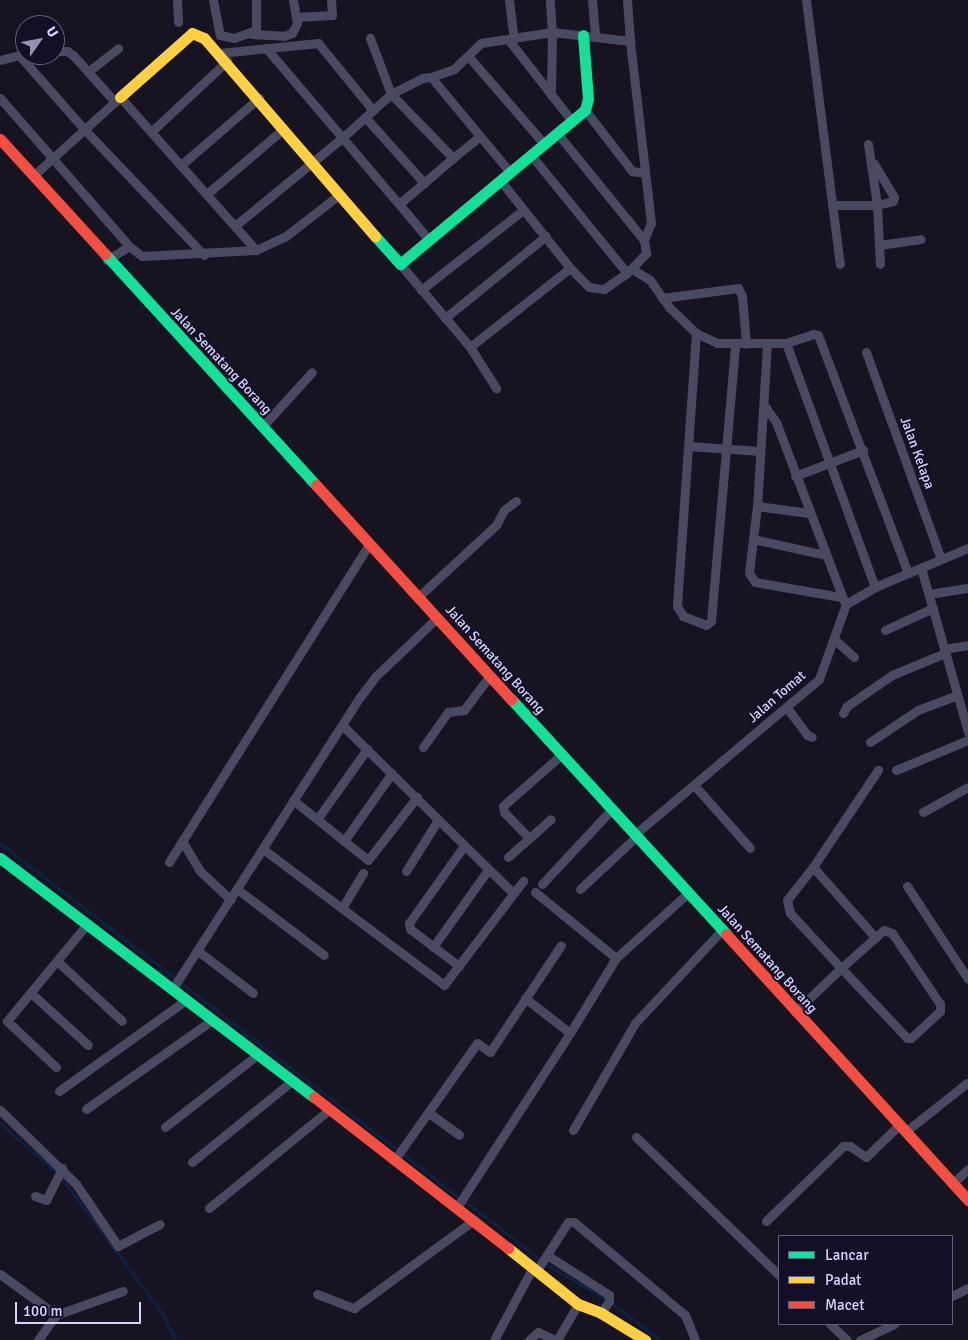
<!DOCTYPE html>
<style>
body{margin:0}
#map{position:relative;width:968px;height:1340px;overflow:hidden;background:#161421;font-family:Signika,sans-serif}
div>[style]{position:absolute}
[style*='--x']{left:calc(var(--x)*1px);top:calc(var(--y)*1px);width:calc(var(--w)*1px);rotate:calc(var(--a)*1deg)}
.stream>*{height:2.5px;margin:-1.25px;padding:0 1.25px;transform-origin:1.25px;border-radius:1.25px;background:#0d2144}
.street>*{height:9px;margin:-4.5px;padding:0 4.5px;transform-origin:4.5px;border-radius:4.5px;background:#4a4962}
.fast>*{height:11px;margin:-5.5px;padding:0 5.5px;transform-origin:5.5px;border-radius:5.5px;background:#16e098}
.slow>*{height:11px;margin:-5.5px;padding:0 5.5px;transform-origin:5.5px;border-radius:5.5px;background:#ffcf43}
.jam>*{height:11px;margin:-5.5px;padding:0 5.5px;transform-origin:5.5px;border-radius:5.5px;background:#f24e42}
span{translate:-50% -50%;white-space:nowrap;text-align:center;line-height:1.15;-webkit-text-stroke:4px #130f26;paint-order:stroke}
.street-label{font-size:14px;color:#d9d4ff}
.legend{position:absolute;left:778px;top:1235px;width:175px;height:90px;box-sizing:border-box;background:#130f26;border:1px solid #625e7d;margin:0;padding:6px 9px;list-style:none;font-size:15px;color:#d9d4ff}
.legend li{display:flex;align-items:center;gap:10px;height:25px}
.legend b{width:25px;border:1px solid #625e7d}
.north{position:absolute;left:15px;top:15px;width:50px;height:50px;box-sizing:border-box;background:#130f26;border:1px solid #625e7d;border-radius:50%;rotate:57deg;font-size:14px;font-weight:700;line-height:20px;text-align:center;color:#d9d4ff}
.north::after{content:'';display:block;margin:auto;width:18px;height:22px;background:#9591b1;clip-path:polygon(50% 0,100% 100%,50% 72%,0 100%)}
.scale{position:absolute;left:15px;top:1302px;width:126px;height:22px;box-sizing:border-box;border:2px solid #d9d4ff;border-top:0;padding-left:6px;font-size:15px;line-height:18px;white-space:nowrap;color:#d9d4ff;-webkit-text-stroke:4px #130f26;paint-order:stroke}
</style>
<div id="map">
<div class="stream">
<i style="--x:0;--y:843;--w:581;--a:37.66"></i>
<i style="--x:0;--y:1123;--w:76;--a:41.3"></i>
<i style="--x:61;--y:1177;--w:167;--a:53.3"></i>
<i style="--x:161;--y:1311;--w:33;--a:63"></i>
<i style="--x:465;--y:1201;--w:106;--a:37.7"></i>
<i style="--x:549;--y:1266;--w:66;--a:30.1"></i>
<i style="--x:610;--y:1302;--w:64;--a:36.7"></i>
</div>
<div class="street">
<i style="--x:177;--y:0;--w:22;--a:87"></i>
<i style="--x:213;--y:0;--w:36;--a:79"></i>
<i style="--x:220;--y:35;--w:14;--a:12"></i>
<i style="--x:234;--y:38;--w:23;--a:-20"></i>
<i style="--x:256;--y:30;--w:30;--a:-90"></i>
<i style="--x:509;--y:0;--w:38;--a:83"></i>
<i style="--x:592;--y:0;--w:35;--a:85"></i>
<i style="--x:806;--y:0;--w:266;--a:82.7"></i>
<i style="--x:296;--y:17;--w:36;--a:-3"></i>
<i style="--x:332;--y:15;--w:15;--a:-94"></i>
<i style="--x:251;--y:34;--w:33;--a:3"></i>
<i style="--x:284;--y:36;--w:9;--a:-21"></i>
<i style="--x:292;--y:33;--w:11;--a:-63"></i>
<i style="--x:297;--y:23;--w:23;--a:-100"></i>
<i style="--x:508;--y:39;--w:103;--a:52.1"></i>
<i style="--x:266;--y:48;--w:205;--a:49.6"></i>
<i style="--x:399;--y:204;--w:71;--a:-40.4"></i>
<i style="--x:453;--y:158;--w:89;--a:-134.1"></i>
<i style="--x:391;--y:94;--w:60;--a:-110.6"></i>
<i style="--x:55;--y:51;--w:12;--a:0"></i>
<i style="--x:67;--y:51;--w:7;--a:34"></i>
<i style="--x:73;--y:55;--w:63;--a:48.2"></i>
<i style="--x:220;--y:53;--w:99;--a:-5.8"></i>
<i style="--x:318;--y:43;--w:85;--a:50.7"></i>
<i style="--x:19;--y:55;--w:98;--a:48.7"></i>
<i style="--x:84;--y:129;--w:174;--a:46.4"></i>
<i style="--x:469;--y:57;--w:115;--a:49.2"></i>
<i style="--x:0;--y:60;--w:25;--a:-14"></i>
<i style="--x:89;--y:71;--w:37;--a:-38"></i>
<i style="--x:431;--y:77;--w:24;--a:-19"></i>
<i style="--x:454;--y:69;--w:37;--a:-44"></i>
<i style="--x:481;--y:43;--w:72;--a:-8.8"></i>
<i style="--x:552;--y:32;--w:32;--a:-94"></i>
<i style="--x:551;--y:95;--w:63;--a:-89.1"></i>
<i style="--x:552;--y:32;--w:79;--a:6.6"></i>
<i style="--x:630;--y:41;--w:41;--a:-94.2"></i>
<i style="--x:0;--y:98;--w:196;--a:48.9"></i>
<i style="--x:129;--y:246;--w:16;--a:38"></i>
<i style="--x:142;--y:256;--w:114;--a:-3"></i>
<i style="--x:256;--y:250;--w:33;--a:-25"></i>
<i style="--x:286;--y:236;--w:68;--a:-37.9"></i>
<i style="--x:585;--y:110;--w:77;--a:52.4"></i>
<i style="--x:632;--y:171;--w:13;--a:9"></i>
<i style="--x:365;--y:117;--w:89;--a:48.2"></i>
<i style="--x:152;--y:131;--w:103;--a:-43"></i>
<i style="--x:557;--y:133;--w:138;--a:50.9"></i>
<i style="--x:644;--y:240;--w:18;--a:-68"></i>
<i style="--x:651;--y:223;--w:183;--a:-96.6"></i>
<i style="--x:868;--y:144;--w:62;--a:81.6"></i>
<i style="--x:877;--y:205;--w:59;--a:87.1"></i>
<i style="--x:531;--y:155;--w:152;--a:50.9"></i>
<i style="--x:627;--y:273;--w:28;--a:-46"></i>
<i style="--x:646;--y:253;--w:13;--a:-99"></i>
<i style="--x:453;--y:158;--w:33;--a:-39"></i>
<i style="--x:181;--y:165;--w:103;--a:-40.7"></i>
<i style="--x:33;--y:176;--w:118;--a:-42.2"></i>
<i style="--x:120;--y:97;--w:205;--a:48.4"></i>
<i style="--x:500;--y:180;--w:112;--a:51.5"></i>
<i style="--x:570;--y:268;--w:27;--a:45"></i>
<i style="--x:589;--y:287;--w:15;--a:8"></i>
<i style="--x:604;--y:289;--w:28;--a:-35"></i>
<i style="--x:208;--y:193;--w:97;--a:-40.4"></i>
<i style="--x:399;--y:204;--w:47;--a:50.2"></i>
<i style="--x:832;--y:205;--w:45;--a:0"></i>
<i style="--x:877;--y:205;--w:16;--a:-14"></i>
<i style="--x:893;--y:201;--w:4;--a:-76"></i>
<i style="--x:894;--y:197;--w:39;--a:-121"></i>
<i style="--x:236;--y:225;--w:137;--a:-39.4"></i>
<i style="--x:342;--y:138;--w:66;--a:-41.9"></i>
<i style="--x:391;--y:94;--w:36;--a:-27"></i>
<i style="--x:423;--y:78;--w:8;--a:-7"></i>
<i style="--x:431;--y:77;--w:124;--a:50.3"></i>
<i style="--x:879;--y:245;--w:42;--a:-8.1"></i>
<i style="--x:107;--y:260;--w:26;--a:-32"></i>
<i style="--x:400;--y:264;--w:109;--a:49.9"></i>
<i style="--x:470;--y:347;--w:127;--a:-38.3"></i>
<i style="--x:632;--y:269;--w:21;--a:31"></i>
<i style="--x:650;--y:280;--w:33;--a:55"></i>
<i style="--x:669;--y:307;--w:37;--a:44"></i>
<i style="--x:696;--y:333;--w:23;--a:25"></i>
<i style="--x:717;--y:343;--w:69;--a:0"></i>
<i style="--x:786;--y:343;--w:28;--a:-18"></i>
<i style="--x:813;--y:334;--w:5;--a:11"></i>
<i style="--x:818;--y:335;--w:254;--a:69.3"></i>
<i style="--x:421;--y:290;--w:130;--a:-38.1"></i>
<i style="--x:662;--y:298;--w:77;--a:-7.5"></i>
<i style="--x:738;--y:288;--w:9;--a:63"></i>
<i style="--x:742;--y:296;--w:48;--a:85.2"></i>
<i style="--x:445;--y:318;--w:130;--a:-39.1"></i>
<i style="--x:696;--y:333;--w:274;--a:94"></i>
<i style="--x:677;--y:606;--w:12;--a:59"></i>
<i style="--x:683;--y:616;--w:25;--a:21"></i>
<i style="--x:706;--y:625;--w:6;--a:-39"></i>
<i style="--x:711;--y:621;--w:277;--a:-85"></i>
<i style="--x:786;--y:343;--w:260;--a:70"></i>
<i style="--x:767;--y:344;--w:162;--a:93.5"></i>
<i style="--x:757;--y:506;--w:67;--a:96.8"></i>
<i style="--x:749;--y:573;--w:11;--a:56"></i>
<i style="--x:755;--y:582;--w:87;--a:9.9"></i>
<i style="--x:470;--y:347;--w:49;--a:57.6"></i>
<i style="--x:866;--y:352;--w:220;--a:70.1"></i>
<i style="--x:764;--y:405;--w:21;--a:55"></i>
<i style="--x:776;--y:422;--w:191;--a:69.2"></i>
<i style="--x:262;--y:427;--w:74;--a:-47.7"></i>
<i style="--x:689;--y:446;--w:71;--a:4"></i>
<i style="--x:795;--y:476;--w:73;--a:-20.9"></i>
<i style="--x:757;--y:506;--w:52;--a:7.7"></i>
<i style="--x:753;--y:539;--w:75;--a:12.4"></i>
<i style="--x:921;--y:568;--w:171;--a:74"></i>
<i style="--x:929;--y:594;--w:39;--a:-9"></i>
<i style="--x:417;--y:598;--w:108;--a:-42.7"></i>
<i style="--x:496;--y:525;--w:17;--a:-62"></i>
<i style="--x:504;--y:510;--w:15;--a:-37"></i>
<i style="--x:885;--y:630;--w:53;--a:-24.6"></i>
<i style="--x:834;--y:639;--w:27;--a:42"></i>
<i style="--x:944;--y:649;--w:24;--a:-9"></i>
<i style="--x:787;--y:708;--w:34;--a:53"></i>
<i style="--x:807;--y:735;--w:5;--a:22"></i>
<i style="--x:843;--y:713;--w:8;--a:-60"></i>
<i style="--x:847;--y:706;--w:55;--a:-34.6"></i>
<i style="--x:892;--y:675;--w:57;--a:-22.5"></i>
<i style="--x:343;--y:726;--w:238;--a:44.5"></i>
<i style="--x:870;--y:742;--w:58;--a:-33.7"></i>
<i style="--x:918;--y:710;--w:42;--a:-21"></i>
<i style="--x:423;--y:747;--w:43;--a:-54.5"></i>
<i style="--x:448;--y:712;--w:16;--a:-7"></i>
<i style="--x:464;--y:710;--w:41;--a:-52.9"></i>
<i style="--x:896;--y:770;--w:78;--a:-22.6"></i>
<i style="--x:694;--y:785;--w:84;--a:48.4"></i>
<i style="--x:293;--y:800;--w:96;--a:38.7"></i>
<i style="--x:368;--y:860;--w:80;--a:-52.1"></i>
<i style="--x:923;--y:812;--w:51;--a:-29.1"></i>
<i style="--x:318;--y:818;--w:85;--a:-54.6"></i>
<i style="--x:634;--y:835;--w:242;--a:-40.1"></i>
<i style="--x:819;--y:679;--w:80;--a:-70.2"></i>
<i style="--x:846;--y:604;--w:34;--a:-30"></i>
<i style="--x:875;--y:587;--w:101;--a:-22.8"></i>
<i style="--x:529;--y:838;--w:36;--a:-134"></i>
<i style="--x:504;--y:812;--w:6;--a:-99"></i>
<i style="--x:503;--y:806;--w:77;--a:-41.3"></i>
<i style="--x:182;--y:841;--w:35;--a:59"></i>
<i style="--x:200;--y:871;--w:42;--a:43.1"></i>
<i style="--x:344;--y:841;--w:83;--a:-54.8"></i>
<i style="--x:263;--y:849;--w:226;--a:36.9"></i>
<i style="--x:444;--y:985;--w:131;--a:-52.8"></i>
<i style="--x:508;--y:857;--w:57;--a:-41.5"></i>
<i style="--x:169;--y:862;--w:376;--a:-57.8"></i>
<i style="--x:813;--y:867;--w:94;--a:48.5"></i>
<i style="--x:406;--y:871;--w:60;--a:-57.9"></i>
<i style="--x:542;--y:884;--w:101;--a:-47"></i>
<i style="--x:907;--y:886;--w:111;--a:56.7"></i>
<i style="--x:237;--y:889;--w:109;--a:37.2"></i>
<i style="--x:580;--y:889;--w:76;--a:-42.9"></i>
<i style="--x:535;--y:892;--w:104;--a:39.2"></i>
<i style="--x:342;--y:908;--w:41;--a:-59"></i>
<i style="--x:884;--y:930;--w:9;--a:21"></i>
<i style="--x:892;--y:933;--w:86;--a:55.9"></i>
<i style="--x:940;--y:1004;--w:7;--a:90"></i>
<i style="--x:940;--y:1011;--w:40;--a:137"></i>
<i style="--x:911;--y:1038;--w:4;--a:180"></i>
<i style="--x:907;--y:1038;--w:96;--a:-133.3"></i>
<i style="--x:841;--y:968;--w:57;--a:-41.5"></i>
<i style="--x:433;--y:947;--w:95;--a:-54.5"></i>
<i style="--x:198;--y:951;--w:69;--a:37.4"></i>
<i style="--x:57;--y:961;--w:88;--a:42.7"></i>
<i style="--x:459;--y:966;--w:61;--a:-142.9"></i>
<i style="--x:410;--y:929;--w:6;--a:-99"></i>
<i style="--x:409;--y:923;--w:95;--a:-54.5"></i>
<i style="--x:173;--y:988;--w:346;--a:-57.3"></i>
<i style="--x:360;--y:697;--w:26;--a:-53"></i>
<i style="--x:376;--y:676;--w:84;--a:-43.6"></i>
<i style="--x:31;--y:993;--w:77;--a:42.4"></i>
<i style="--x:525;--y:998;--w:57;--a:37.9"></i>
<i style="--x:570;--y:1033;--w:88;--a:-58.5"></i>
<i style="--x:616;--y:958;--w:97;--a:-42.1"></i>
<i style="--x:795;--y:1012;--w:64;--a:-43.7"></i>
<i style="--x:841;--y:968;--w:75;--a:-132.8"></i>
<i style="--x:790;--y:913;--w:13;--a:-103"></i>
<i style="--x:787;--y:900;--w:42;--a:-51.8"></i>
<i style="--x:813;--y:867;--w:117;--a:-56.2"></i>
<i style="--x:56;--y:1067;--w:67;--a:-136.8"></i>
<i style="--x:7;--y:1021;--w:126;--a:-50.5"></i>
<i style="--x:59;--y:1091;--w:156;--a:-35.6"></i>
<i style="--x:86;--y:1109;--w:154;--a:-35.2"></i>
<i style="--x:0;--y:1110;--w:106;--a:44.2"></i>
<i style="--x:76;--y:1184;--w:75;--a:55.9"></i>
<i style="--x:118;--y:1246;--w:47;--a:-27.6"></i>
<i style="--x:429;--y:1113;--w:37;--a:36"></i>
<i style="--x:165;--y:1127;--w:117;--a:-38"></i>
<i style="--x:573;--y:1130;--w:124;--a:-59.9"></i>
<i style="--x:635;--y:1023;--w:126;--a:-46.9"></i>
<i style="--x:905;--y:1132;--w:79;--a:-38.3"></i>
<i style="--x:636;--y:1137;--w:199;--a:44"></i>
<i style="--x:395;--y:1159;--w:142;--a:-54.7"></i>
<i style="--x:477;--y:1043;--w:16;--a:35"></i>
<i style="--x:490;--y:1052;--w:128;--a:-56.4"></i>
<i style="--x:192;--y:1162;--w:129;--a:-39"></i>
<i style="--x:953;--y:1183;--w:21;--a:-43"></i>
<i style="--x:35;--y:1196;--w:12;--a:20"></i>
<i style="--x:46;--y:1200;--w:36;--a:-63"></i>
<i style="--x:457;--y:1207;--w:207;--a:-57"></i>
<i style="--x:209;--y:1208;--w:156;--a:-39.3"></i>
<i style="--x:766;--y:1221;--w:107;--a:-44.2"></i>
<i style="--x:843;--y:1146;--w:7;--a:0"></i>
<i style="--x:850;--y:1146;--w:19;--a:35"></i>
<i style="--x:866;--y:1157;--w:46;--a:-44.1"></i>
<i style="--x:547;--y:1255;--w:74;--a:32.8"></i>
<i style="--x:609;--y:1295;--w:6;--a:90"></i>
<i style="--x:609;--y:1301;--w:14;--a:124"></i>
<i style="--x:537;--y:1270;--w:57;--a:-57.1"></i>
<i style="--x:568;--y:1222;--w:6;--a:0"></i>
<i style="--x:574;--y:1222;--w:145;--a:40"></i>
<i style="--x:685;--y:1315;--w:27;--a:68"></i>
<i style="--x:0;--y:1274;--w:69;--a:36.2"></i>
<i style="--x:56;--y:1315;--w:31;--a:126"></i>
<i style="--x:317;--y:1294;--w:40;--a:21"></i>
<i style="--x:354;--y:1308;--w:149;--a:-36.3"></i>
<i style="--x:952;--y:1296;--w:18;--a:-27"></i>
<i style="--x:56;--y:1315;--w:71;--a:-19.7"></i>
<i style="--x:830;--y:1324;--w:23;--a:43"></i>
<i style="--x:494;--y:1340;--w:83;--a:-61.9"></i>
<i style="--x:529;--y:1340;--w:12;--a:-42"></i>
<i style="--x:538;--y:1332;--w:19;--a:25"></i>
<i style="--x:557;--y:1340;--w:42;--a:-59.7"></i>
<i style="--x:860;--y:1340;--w:38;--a:-25"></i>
</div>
<div class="fast">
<i style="--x:375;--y:236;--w:38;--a:48"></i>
<i style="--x:400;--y:264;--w:241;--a:-39.8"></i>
<i style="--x:585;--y:110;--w:11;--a:-75"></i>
<i style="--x:588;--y:99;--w:64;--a:-94.5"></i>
<i style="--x:105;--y:254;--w:313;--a:47.6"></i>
<i style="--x:511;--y:699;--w:319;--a:47.5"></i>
<i style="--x:0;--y:858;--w:395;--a:37.3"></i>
</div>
<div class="slow">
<i style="--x:120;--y:97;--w:96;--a:-41.6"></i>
<i style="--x:192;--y:33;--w:13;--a:23"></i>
<i style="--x:204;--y:38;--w:262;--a:49.2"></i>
<i style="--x:508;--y:1248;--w:90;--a:38.7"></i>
<i style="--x:578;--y:1304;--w:25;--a:21"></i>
<i style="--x:601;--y:1313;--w:52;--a:31.5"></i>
</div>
<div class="jam">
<i style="--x:0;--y:139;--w:156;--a:47.6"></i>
<i style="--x:316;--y:485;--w:290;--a:47.7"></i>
<i style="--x:726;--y:934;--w:360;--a:47.7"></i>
<i style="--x:314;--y:1097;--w:246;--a:37.9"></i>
</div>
<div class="street-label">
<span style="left:221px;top:361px;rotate:47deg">Jalan Sematang Borang</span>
<span style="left:917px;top:453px;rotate:70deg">Jalan Kelapa</span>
<span style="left:495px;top:660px;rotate:48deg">Jalan Sematang Borang</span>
<span style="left:777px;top:697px;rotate:-41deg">Jalan Tomat</span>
<span style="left:767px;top:959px;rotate:48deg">Jalan Sematang Borang</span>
</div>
<ul class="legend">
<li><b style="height:6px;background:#16e098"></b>Lancar</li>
<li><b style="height:6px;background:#ffcf43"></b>Padat</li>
<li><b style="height:6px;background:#f24e42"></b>Macet</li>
</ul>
<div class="north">U</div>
<div class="scale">100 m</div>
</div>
